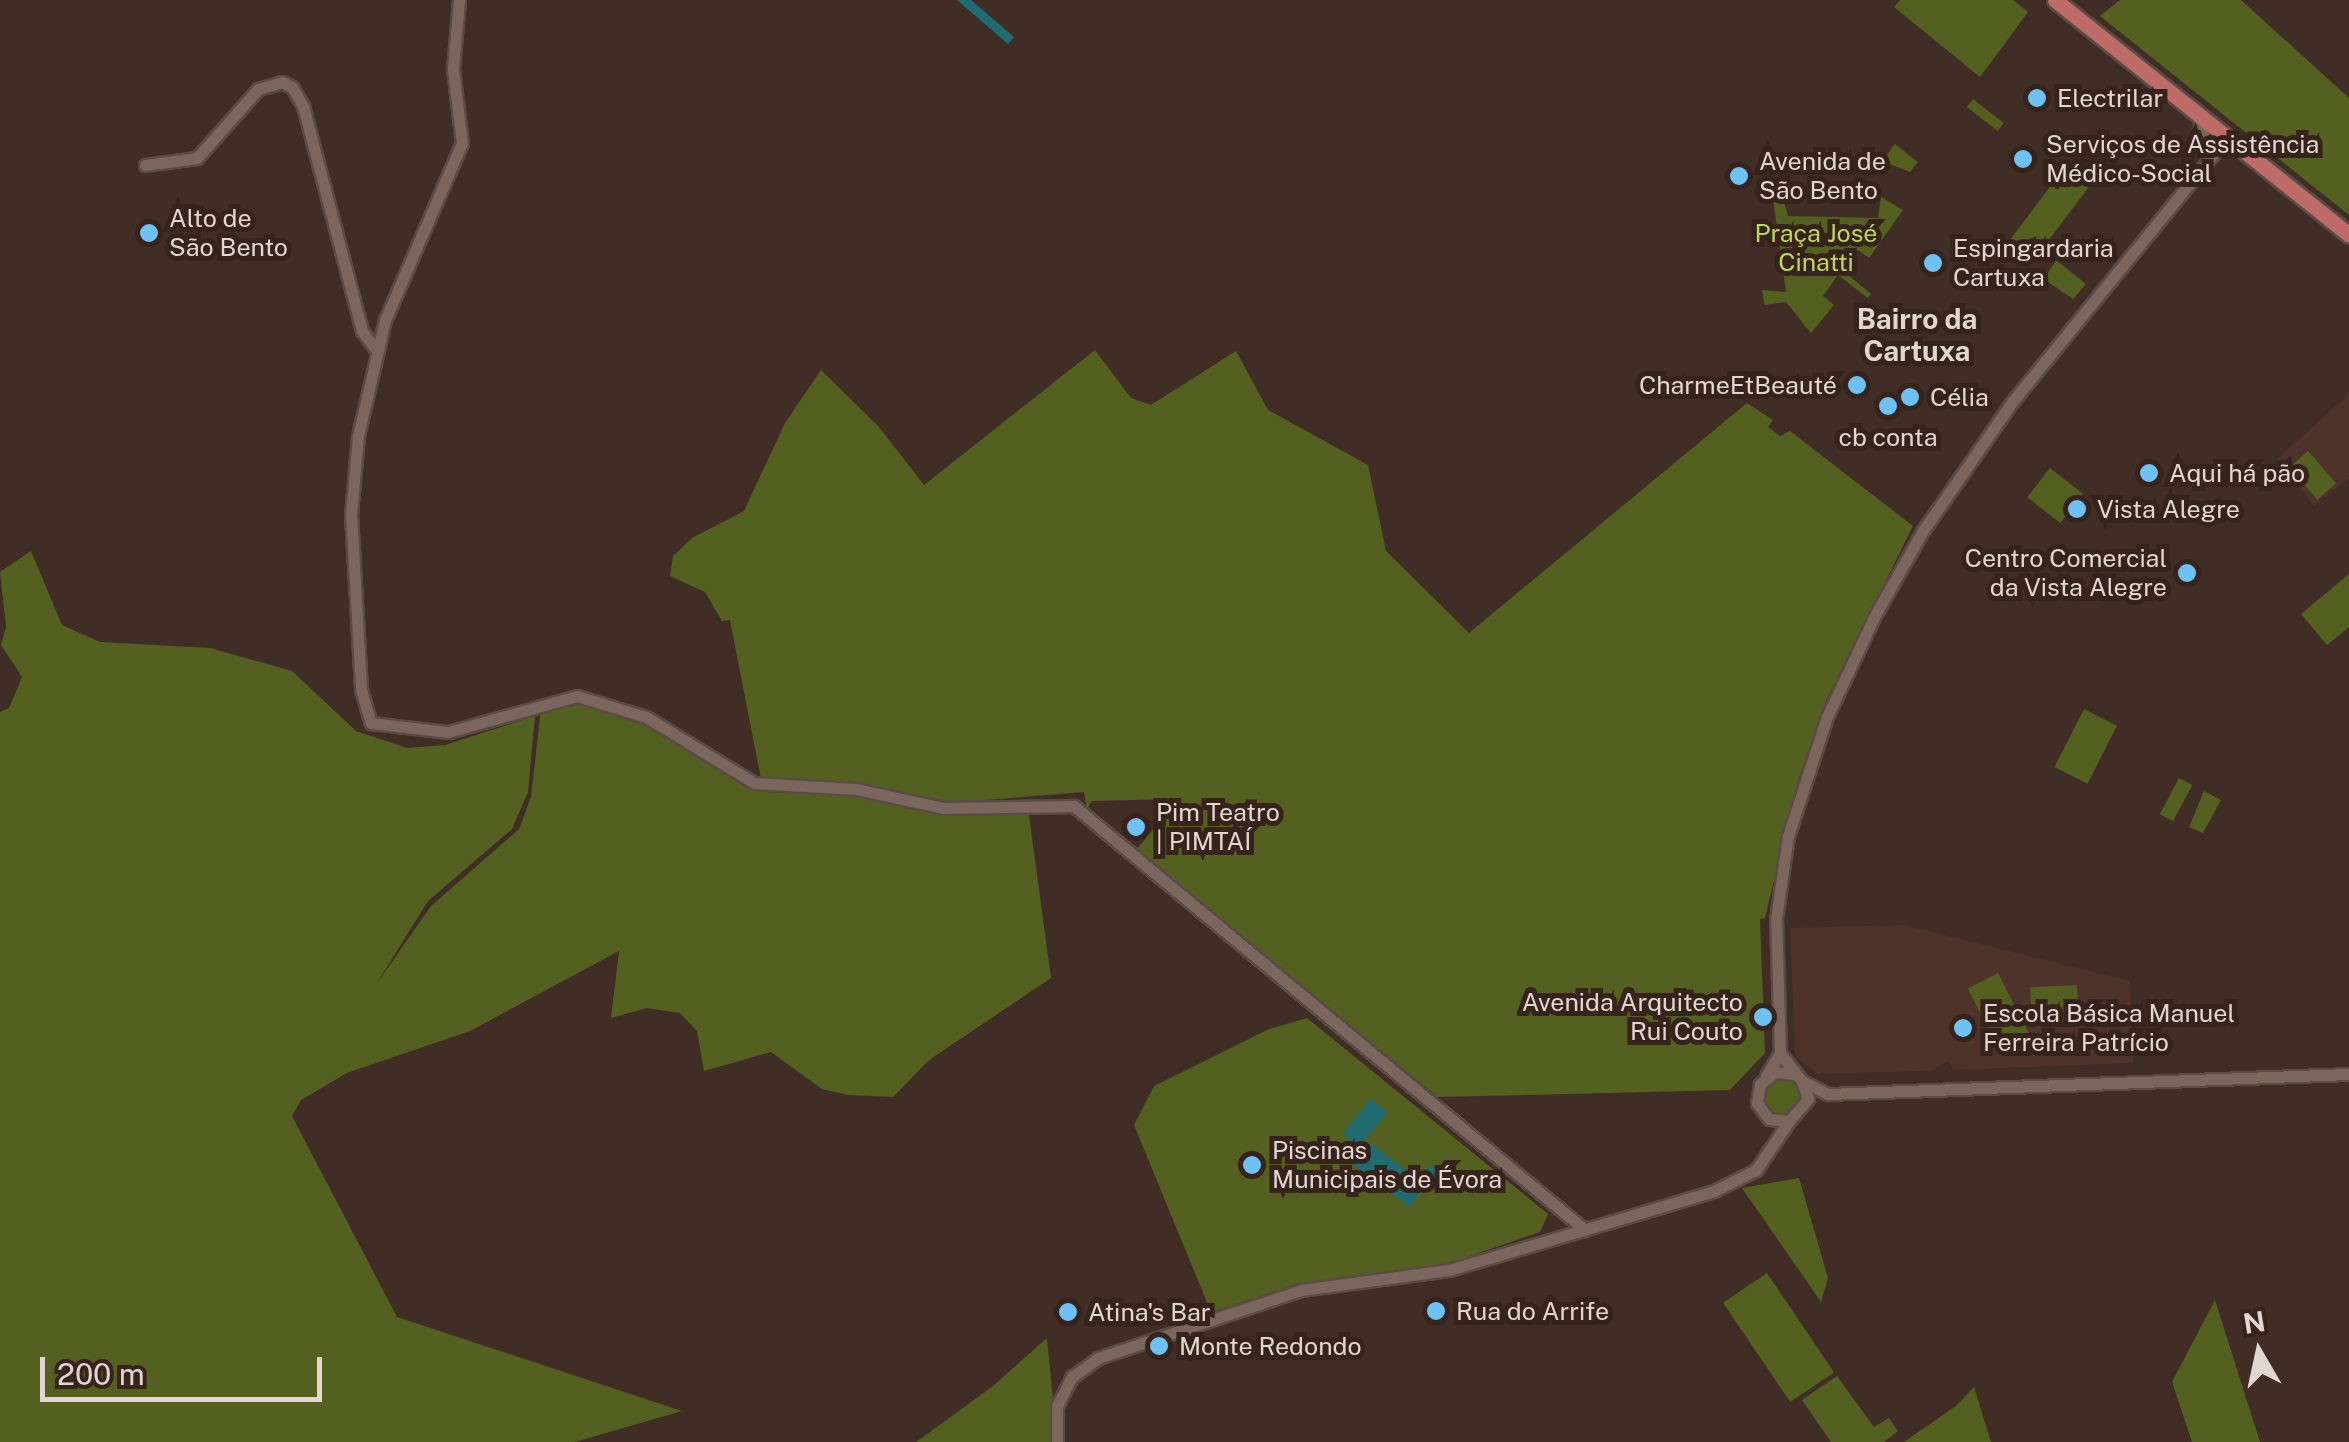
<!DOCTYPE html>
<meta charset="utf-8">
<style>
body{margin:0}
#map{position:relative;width:2349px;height:1442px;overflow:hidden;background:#3f2d26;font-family:"Public Sans",sans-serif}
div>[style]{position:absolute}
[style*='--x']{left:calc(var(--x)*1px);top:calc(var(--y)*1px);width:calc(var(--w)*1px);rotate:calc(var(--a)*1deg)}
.built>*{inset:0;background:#4d332a}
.green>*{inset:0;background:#546020;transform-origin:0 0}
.round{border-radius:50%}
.water>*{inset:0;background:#216b73;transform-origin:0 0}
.roads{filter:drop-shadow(2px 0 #5a4b45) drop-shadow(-2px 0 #5a4b45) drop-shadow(0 2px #5a4b45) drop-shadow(0 -2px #5a4b45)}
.minor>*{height:11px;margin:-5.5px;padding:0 5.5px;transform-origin:5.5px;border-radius:5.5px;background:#7b665e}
.major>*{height:15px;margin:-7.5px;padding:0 7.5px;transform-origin:7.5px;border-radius:7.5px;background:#bf6b67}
.dots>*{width:28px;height:28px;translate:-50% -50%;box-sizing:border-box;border:5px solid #35231c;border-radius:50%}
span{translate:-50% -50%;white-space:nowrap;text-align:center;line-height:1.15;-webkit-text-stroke:10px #35231c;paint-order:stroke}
.poi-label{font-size:25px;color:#e2d6d1}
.left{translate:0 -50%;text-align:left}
.right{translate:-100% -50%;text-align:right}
.park-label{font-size:25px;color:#bfd65d}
.neighbourhood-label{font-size:28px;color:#e2d6d1;font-weight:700}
.north{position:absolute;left:2209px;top:1302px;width:100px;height:100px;-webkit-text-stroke:8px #35231c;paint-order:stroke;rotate:351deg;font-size:28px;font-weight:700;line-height:40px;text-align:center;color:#e2d6d1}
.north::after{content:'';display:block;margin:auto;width:35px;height:45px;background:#e2d6d1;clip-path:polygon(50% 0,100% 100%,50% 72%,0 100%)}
.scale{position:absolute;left:40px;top:1357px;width:282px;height:45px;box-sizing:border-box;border:5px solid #e2d6d1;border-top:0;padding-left:12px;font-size:30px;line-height:35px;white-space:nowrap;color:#e2d6d1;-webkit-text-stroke:8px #35231c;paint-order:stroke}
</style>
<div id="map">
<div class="built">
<i style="clip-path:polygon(2349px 394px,2349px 479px,2314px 506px,2277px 459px)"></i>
<i style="clip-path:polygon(1904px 925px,2130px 981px,2133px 1063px,1953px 1070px,1948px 1061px,1931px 1071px,1817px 1074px,1795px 1056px,1790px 928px)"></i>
</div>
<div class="green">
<i style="clip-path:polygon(1900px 0,2013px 0,2028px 12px,1980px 77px,1894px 7px)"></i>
<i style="clip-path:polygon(2120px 0,2241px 0,2349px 98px,2349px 215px,2100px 16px)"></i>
<i style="left:1973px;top:99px;width:39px;height:10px;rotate:38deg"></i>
<i style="clip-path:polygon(1895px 144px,1918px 162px,1910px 172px,1882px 161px)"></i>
<i style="left:2068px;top:163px;width:31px;height:105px;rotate:37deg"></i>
<i style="clip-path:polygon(1792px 191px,1783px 198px,1788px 216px,1878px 218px,1881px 197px,1903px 210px,1869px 258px,1858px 250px,1842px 270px,1871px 294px,1868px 298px,1838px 275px,1823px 296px,1834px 305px,1811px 333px,1786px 302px,1765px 305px,1763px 297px,1762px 290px,1786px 292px,1773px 199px,1767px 196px)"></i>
<i style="clip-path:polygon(2056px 260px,2086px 284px,2073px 299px,2044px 279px)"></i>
<i style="clip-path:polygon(evenodd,1095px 350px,1131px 398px,1151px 405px,1236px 351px,1268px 410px,1368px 465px,1386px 551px,1469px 633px,1747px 403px,1773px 420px,1768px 427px,1780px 436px,1790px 431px,1913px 526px,1826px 701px,1798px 781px,1765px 918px,1760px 919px,1765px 1053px,1730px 1090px,1438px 1097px,1087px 811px,1084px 792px,950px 803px,884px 789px,761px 779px,730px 620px,722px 621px,705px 592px,670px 576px,673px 556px,692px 538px,744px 511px,785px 423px,821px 370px,879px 427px,924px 485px,1095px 350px,1178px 799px,1137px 849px,1087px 808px,1092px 801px,1178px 799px)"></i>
<i style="left:2308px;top:451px;width:43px;height:25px;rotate:49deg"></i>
<i style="left:2050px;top:468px;width:42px;height:37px;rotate:38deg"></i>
<i style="clip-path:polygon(31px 551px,62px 625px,100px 642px,210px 648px,292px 671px,356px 731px,407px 748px,445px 745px,535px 716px,528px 792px,512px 829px,428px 901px,375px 986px,431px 906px,519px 829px,531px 797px,541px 708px,566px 702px,646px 722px,765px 792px,868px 794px,956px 814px,1028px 808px,1051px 978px,929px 1060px,893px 1097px,848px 1095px,822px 1089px,771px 1052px,704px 1071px,697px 1031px,680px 1013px,647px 1008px,611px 1018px,619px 951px,470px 1031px,347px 1073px,301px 1100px,292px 1116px,397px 1317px,682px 1411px,575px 1442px,0 1442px,0 712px,9px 708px,22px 677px,1px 645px,6px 627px,0 572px)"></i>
<i style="clip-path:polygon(2349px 574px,2349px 627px,2327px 645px,2301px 614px)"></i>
<i style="left:2084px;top:709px;width:37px;height:65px;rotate:27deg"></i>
<i style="left:2179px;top:778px;width:15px;height:41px;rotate:28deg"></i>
<i style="clip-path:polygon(2204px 791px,2221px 800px,2203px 833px,2189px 827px)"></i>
<i style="left:1998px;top:973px;width:67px;height:34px;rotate:63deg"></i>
<i style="left:2077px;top:985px;width:36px;height:47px;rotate:87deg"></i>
<i style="clip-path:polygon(1307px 1018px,1548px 1214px,1540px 1232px,1444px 1265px,1301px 1284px,1211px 1312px,1134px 1125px,1154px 1086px,1269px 1029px)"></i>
<i class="round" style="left:1762px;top:1077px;width:38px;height:38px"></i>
<i style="clip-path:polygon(1799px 1178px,1828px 1278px,1821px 1302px,1742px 1188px)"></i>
<i style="left:1767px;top:1273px;width:120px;height:53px;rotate:56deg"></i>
<i style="clip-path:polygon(2215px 1300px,2260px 1442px,2192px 1442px,2172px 1382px)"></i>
<i style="clip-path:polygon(1047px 1338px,1057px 1442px,916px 1442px,992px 1387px)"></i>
<i style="clip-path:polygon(1837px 1376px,1874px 1427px,1889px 1418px,1898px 1431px,1884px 1442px,1831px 1442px,1802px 1400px)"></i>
<i style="clip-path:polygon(1974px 1387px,1991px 1442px,1904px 1442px,1956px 1406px)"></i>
</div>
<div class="water">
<i style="clip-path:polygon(957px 0,971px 0,1014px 37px,1008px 44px)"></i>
<i style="left:1371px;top:1099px;width:21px;height:45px;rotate:39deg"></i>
<i style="left:1370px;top:1143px;width:70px;height:27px;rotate:37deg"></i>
<i style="clip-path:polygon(1435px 1165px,1458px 1171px,1452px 1190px,1439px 1192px,1419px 1174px)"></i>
</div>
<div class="roads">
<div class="minor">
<i style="--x:459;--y:0;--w:69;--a:95"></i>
<i style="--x:453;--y:69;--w:75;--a:83.1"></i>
<i style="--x:462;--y:143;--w:193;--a:113.5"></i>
<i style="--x:385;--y:320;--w:119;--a:103.1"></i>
<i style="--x:358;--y:436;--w:78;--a:95.1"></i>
<i style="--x:351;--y:514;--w:175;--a:86.7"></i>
<i style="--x:361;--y:689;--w:35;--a:74"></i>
<i style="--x:371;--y:723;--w:78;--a:6.7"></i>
<i style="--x:448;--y:732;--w:134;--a:-15.6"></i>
<i style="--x:577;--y:696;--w:72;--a:16.9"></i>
<i style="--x:646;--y:717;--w:127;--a:31.4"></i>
<i style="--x:754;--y:783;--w:102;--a:3.4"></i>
<i style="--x:856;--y:789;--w:89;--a:12.3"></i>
<i style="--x:943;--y:808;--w:131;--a:-0.9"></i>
<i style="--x:1074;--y:806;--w:664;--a:39.68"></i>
<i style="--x:2198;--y:116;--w:36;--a:74"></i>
<i style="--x:145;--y:165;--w:52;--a:-7.7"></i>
<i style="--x:197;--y:158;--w:92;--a:-48.5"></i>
<i style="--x:258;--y:89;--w:25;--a:-16"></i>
<i style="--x:282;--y:82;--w:11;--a:27"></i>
<i style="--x:292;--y:87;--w:22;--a:60"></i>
<i style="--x:303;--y:106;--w:233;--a:75.3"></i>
<i style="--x:362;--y:331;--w:21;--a:53"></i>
<i style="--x:1780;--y:1053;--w:36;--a:52"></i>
<i style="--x:1802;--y:1081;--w:19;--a:72"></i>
<i style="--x:1808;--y:1099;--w:29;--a:131"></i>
<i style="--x:1789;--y:1121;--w:20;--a:-174"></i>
<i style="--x:1769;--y:1119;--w:20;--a:-127"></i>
<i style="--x:1757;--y:1103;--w:19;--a:-81"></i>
<i style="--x:1760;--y:1084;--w:19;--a:-39"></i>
<i style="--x:1775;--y:1072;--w:20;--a:6"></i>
<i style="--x:1766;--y:1076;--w:27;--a:-59"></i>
<i style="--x:1780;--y:1053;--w:134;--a:-91.7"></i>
<i style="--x:1776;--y:919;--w:84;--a:-81.8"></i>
<i style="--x:1788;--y:836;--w:125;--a:-71.9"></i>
<i style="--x:1827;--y:717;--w:110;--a:-64.8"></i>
<i style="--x:1874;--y:617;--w:98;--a:-60.5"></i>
<i style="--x:1922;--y:532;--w:158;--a:-55.3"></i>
<i style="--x:2012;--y:402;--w:341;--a:-50.9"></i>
<i style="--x:1802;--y:1081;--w:29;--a:27"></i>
<i style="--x:1828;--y:1094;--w:521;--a:-2.2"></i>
<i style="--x:1057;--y:1442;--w:36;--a:-90"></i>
<i style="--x:1057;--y:1406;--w:33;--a:-63"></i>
<i style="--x:1072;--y:1377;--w:32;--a:-36"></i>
<i style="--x:1098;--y:1358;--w:214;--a:-18.5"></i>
<i style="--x:1301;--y:1290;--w:149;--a:-7.7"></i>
<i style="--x:1449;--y:1270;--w:277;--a:-16.6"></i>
<i style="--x:1714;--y:1191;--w:47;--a:-26.6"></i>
<i style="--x:1756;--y:1170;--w:59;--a:-56"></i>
</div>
<div class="major">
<i style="--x:2055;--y:0;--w:376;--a:38.6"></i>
</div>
</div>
<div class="dots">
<i style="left:2037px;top:98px;background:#6dc2f3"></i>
<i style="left:2023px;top:159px;background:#6dc2f3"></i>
<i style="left:1739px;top:176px;background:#6dc2f3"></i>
<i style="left:149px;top:233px;background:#6dc2f3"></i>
<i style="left:1933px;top:263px;background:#6dc2f3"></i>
<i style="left:1857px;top:385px;background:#6dc2f3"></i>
<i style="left:1910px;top:397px;background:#6dc2f3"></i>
<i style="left:1888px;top:406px;background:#6dc2f3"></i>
<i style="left:2149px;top:473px;background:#6dc2f3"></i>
<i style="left:2077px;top:509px;background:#6dc2f3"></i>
<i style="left:2187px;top:573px;background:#6dc2f3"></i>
<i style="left:1136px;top:827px;background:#6dc2f3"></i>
<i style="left:1763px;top:1017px;background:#6dc2f3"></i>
<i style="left:1963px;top:1028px;background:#6dc2f3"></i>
<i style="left:1252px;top:1165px;background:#6dc2f3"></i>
<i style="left:1436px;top:1311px;background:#6dc2f3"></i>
<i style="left:1068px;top:1312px;background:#6dc2f3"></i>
<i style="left:1159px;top:1346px;background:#6dc2f3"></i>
</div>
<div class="poi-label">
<span class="left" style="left:2057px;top:98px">Electrilar</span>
<span class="left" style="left:2046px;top:159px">Serviços de Assistência<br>Médico-Social</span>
<span class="left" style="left:1759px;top:176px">Avenida de<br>São Bento</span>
<span class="left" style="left:169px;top:233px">Alto de<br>São Bento</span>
<span class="left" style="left:1953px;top:263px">Espingardaria<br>Cartuxa</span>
<span class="right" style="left:1837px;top:385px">CharmeEtBeauté</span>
<span class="left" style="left:1930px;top:397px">Célia</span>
<span style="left:1888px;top:437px">cb conta</span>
<span class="left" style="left:2169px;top:473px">Aqui há pão</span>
<span class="left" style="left:2097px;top:509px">Vista Alegre</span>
<span class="right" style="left:2167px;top:573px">Centro Comercial<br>da Vista Alegre</span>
<span class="left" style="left:1156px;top:827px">Pim Teatro<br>| PIMTAÍ</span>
<span class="right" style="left:1743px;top:1017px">Avenida Arquitecto<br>Rui Couto</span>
<span class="left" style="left:1983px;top:1028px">Escola Básica Manuel<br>Ferreira Patrício</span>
<span class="left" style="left:1272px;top:1165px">Piscinas<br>Municipais de Évora</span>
<span class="left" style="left:1456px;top:1311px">Rua do Arrife</span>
<span class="left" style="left:1088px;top:1312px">Atina's Bar</span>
<span class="left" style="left:1179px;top:1346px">Monte Redondo</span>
</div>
<div class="park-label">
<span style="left:1816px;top:248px">Praça José<br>Cinatti</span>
</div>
<div class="neighbourhood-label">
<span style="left:1917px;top:335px">Bairro da<br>Cartuxa</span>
</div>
<div class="north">N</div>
<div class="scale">200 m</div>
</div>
